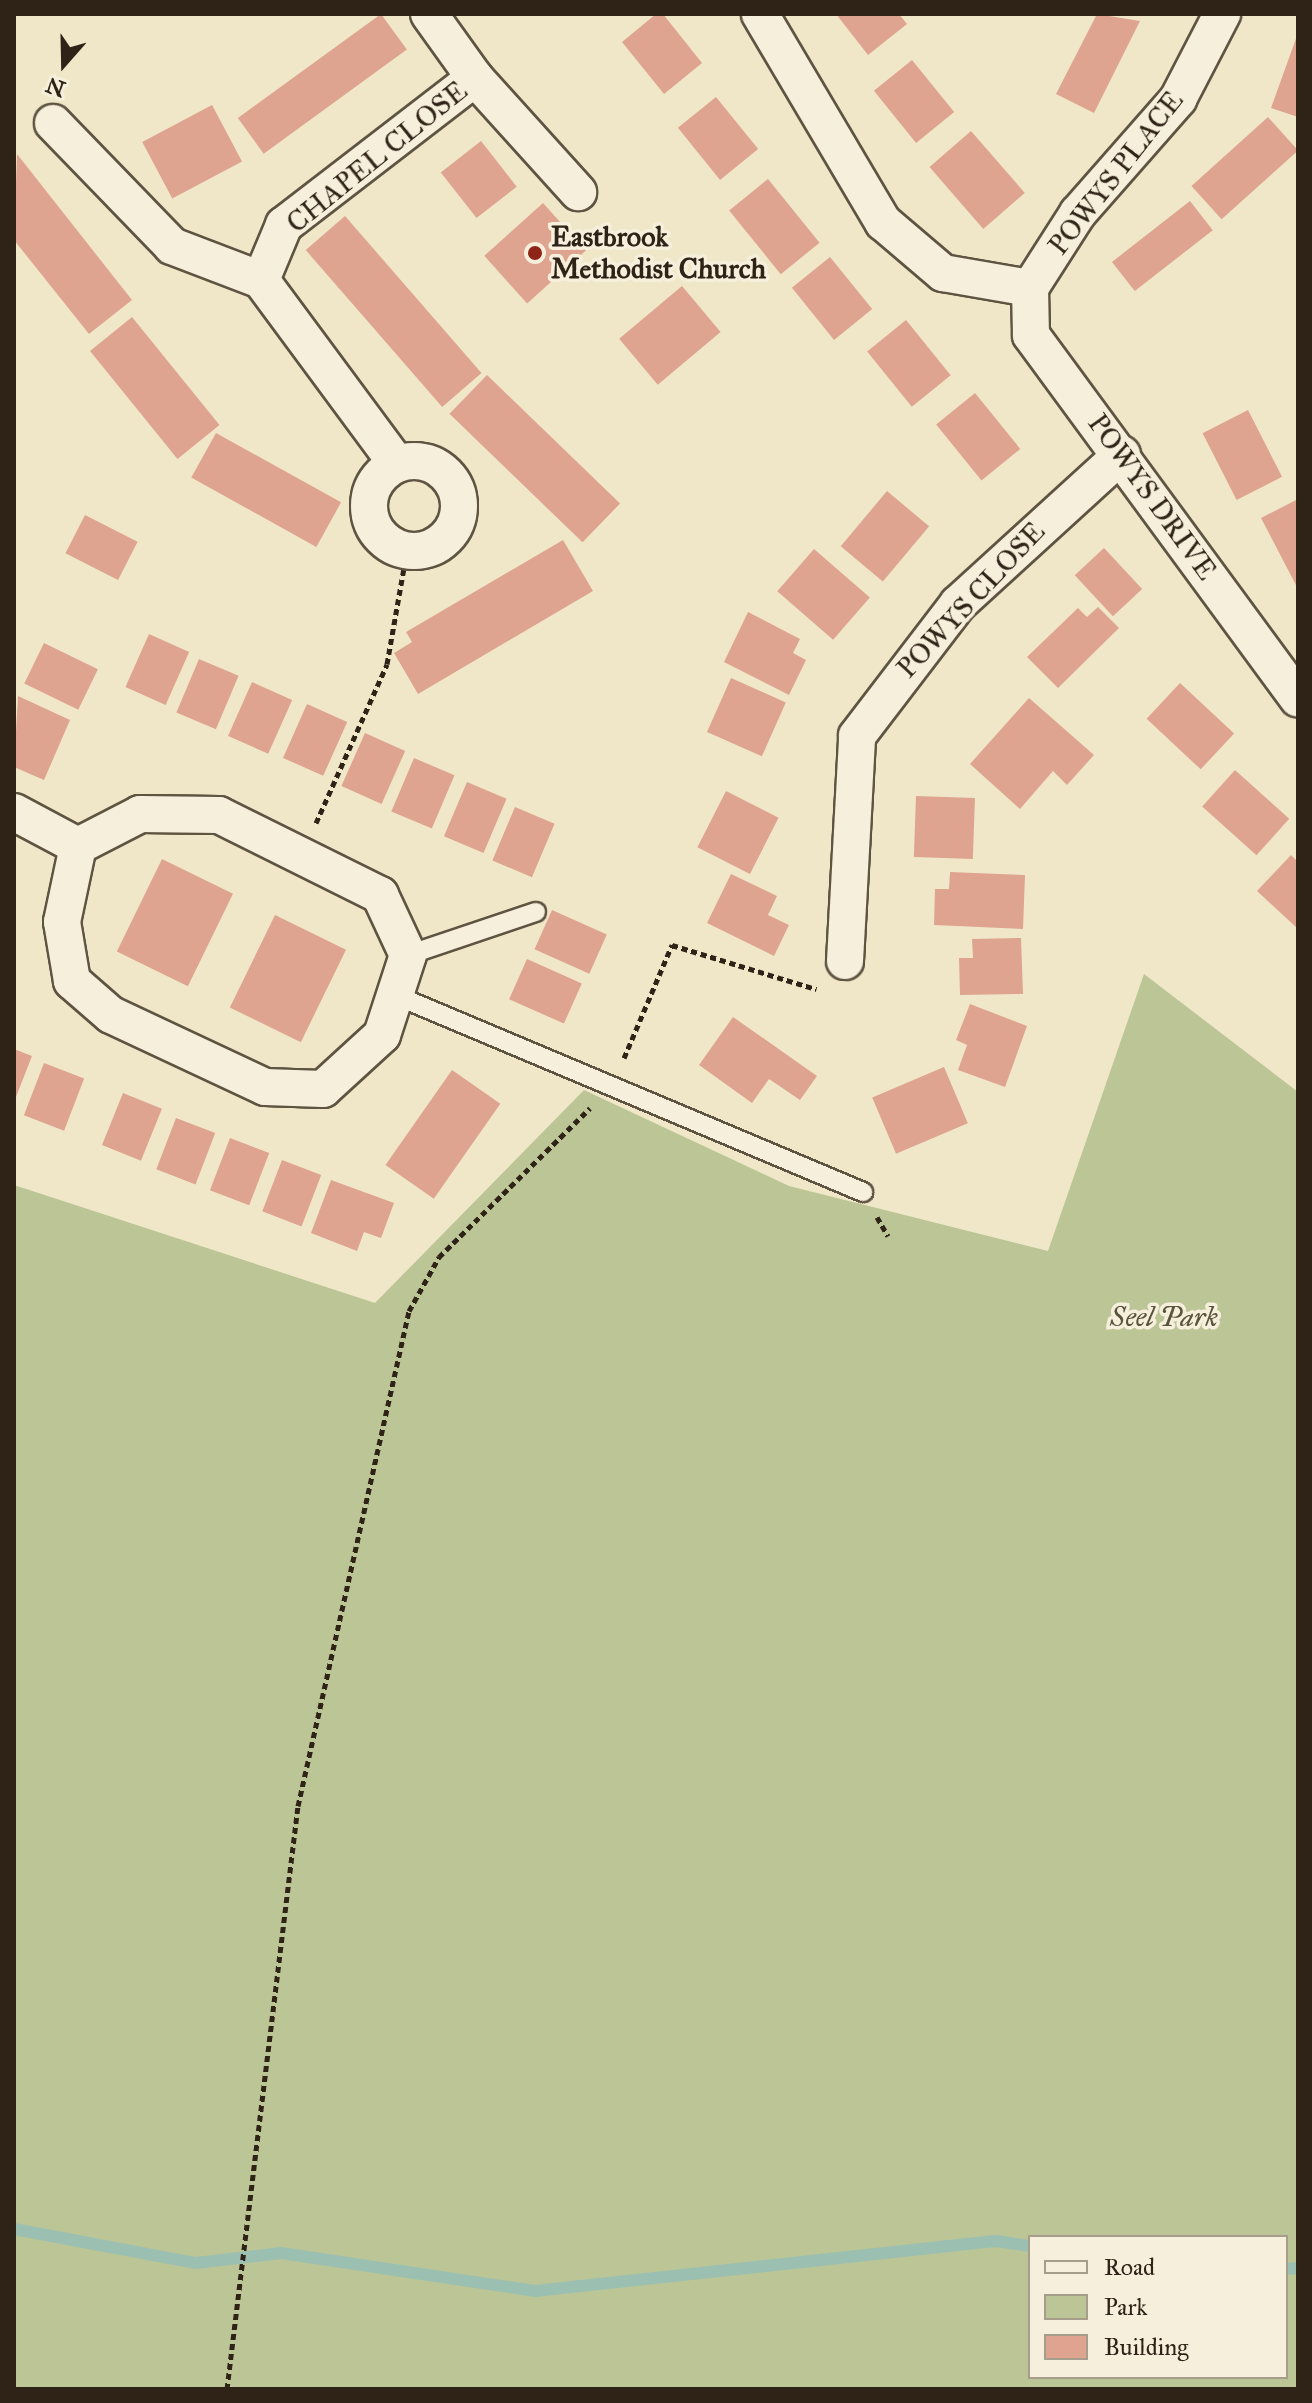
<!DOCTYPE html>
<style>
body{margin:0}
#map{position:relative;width:1312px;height:2403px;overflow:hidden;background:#f0e7c8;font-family:"IM FELL Great Primer",serif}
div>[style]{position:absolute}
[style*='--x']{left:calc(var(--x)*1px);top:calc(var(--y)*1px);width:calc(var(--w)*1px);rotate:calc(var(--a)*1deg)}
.green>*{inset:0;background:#bbc595}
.stream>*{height:12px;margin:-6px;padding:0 6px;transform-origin:6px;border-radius:6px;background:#9bc0b2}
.building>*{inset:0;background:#dea490;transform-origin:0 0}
.path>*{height:5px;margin-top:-2.5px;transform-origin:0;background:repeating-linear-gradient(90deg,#2f2216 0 6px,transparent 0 10px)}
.roads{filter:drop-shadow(2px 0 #5f5342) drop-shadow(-2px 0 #5f5342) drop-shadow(0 2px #5f5342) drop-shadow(0 -2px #5f5342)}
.lane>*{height:18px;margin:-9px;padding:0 9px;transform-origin:9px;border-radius:9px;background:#f5efdb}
.street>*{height:36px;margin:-18px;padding:0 18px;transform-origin:18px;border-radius:18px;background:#f5efdb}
.street>.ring{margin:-18px;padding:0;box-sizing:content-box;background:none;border:36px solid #f5efdb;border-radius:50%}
.dots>*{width:22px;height:22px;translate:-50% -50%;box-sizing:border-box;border:4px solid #f5efdb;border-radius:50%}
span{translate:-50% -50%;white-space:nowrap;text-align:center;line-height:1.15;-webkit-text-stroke:7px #f5efdb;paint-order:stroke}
.street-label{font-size:28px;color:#2f2216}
.poi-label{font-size:28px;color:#2f2216;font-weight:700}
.left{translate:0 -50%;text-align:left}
.park-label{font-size:28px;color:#59533c;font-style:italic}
.frame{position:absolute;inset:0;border:16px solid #2f2216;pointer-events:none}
.legend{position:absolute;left:1028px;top:2235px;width:260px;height:144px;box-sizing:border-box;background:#f5efdb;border:2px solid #a69d8c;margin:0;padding:10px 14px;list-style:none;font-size:24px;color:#2f2216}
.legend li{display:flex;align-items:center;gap:16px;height:40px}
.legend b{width:40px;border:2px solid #a69d8c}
.north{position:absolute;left:24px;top:24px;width:80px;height:80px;-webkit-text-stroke:6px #f5efdb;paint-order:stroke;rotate:200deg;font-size:22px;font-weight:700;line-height:32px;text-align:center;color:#2f2216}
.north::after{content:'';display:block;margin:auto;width:28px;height:36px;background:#2f2216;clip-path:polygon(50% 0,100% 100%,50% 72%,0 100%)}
</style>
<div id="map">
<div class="green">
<i style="clip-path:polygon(evenodd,1144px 974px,1298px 1092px,1298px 2389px,14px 2389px,14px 1185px,375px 1303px,584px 1090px,789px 1186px,1048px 1251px,1144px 974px,1030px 2237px,1286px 2237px,1286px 2377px,1030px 2377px,1030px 2237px)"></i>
</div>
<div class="stream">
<i style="--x:14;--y:2229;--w:185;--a:10.6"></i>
<i style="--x:196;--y:2263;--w:86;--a:-6.7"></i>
<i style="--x:281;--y:2253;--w:257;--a:8.5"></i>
<i style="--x:535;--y:2291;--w:465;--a:-6.2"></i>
<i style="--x:997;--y:2241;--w:33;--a:9"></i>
<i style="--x:1286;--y:2269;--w:12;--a:-5"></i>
</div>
<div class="building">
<i style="left:381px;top:14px;width:44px;height:177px;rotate:54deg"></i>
<i style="clip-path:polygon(656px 14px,663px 14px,702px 63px,664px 94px,622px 42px)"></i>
<i style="clip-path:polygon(836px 14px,899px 14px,907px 24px,868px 55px)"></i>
<i style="clip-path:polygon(1097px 14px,1140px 21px,1094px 113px,1056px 94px)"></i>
<i style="clip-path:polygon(1298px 33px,1298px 117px,1271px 108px)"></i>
<i style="left:912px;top:60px;width:67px;height:49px;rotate:51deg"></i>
<i style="left:716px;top:97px;width:67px;height:49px;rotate:51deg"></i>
<i style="left:212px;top:105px;width:64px;height:79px;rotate:62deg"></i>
<i style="left:1268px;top:117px;width:45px;height:103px;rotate:48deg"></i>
<i style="left:971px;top:131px;width:82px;height:55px;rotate:49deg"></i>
<i style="left:481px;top:141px;width:58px;height:51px;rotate:52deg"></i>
<i style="clip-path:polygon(17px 154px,132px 300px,89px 334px,14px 240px)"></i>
<i style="left:768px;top:179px;width:82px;height:50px;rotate:51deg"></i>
<i style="left:1190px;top:201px;width:37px;height:99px;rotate:52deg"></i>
<i style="left:543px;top:203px;width:64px;height:79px;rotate:48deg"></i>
<i style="left:345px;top:216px;width:208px;height:52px;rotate:49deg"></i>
<i style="left:830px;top:257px;width:67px;height:49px;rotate:51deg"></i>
<i style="left:682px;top:286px;width:60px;height:82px;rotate:50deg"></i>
<i style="left:132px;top:317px;width:139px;height:54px;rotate:51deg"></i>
<i style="left:906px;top:320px;width:71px;height:50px;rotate:51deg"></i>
<i style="left:487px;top:375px;width:185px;height:54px;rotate:44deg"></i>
<i style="left:975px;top:393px;width:72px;height:50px;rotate:51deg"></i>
<i style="left:1248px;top:410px;width:75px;height:51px;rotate:63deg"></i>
<i style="left:216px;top:433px;width:143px;height:51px;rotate:29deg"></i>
<i style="left:887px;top:491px;width:55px;height:72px;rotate:40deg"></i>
<i style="clip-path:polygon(1298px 499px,1298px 589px,1261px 518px)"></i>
<i style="left:85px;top:515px;width:59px;height:43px;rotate:27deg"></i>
<i style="clip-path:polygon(563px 540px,593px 591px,418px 694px,394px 653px,412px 642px,406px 632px)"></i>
<i style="left:1104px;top:548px;width:56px;height:40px;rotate:47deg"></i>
<i style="left:814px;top:549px;width:74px;height:56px;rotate:41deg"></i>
<i style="clip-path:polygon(1098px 607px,1119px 628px,1058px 688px,1027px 657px,1078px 608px,1087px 617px)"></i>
<i style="clip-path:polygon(748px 612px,800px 639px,793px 653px,806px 660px,789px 695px,724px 662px)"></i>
<i style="left:149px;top:634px;width:44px;height:58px;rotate:24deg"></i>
<i style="left:44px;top:643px;width:60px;height:45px;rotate:26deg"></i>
<i style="left:199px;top:659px;width:43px;height:58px;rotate:23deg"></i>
<i style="left:731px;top:678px;width:60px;height:59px;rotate:24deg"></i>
<i style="left:252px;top:682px;width:44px;height:59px;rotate:24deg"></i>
<i style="left:1180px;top:683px;width:74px;height:49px;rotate:43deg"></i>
<i style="clip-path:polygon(18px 696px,70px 720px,44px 780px,14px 767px)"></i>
<i style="clip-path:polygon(1029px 698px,1094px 755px,1067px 785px,1053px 771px,1020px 809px,970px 764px)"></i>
<i style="left:307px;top:704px;width:44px;height:59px;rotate:24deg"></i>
<i style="left:365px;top:733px;width:44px;height:58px;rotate:24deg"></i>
<i style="left:414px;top:758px;width:44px;height:58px;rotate:23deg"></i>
<i style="left:1235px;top:770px;width:73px;height:49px;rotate:42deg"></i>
<i style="left:467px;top:782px;width:43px;height:59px;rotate:23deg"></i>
<i style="left:726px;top:791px;width:59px;height:63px;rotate:27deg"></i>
<i style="left:916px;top:796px;width:59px;height:61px;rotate:2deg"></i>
<i style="left:515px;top:807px;width:43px;height:58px;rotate:23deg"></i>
<i style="clip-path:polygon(1291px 855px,1298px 862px,1298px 929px,1257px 891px)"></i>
<i style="left:162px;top:859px;width:79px;height:103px;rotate:26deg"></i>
<i style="clip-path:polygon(950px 872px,1025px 875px,1023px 929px,934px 925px,935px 889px,949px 889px)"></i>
<i style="clip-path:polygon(731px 874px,777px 896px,768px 915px,789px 925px,774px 956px,707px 923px)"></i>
<i style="left:552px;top:910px;width:60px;height:43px;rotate:24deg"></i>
<i style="left:275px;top:915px;width:79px;height:103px;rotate:26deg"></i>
<i style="clip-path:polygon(1021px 938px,1023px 994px,960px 995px,959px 958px,973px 958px,972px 939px)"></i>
<i style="left:527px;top:959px;width:60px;height:44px;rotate:24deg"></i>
<i style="clip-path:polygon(970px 1004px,1027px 1026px,1005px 1087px,958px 1070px,967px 1045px,956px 1040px)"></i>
<i style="clip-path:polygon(733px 1017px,817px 1076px,800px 1100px,769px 1079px,752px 1103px,699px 1065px)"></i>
<i style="clip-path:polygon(14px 1049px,32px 1056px,14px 1102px)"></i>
<i style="left:44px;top:1063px;width:43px;height:56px;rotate:21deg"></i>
<i style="left:944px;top:1067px;width:61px;height:78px;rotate:67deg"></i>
<i style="left:452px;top:1070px;width:59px;height:116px;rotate:35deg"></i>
<i style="left:123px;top:1093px;width:42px;height:56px;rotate:22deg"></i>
<i style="left:176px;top:1118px;width:42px;height:55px;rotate:21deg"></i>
<i style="left:230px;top:1138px;width:42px;height:56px;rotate:21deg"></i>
<i style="left:282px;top:1160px;width:42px;height:55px;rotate:21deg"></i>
<i style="clip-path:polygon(331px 1180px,394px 1203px,381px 1238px,364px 1232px,357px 1251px,311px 1233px)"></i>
</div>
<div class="path">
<i style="--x:316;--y:823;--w:174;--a:-65.9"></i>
<i style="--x:387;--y:664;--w:115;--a:-80"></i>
<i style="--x:624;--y:1058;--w:123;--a:-67"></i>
<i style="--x:672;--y:945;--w:151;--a:17"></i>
<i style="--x:877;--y:1217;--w:22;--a:60"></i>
<i style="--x:227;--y:2389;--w:587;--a:-83.06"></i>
<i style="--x:298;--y:1806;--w:507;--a:-77.36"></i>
<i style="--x:409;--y:1311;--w:62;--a:-60.9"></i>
<i style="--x:439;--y:1257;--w:212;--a:-44.6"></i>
</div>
<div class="roads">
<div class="lane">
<i style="--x:408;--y:955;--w:135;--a:-18.6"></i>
<i style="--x:395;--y:995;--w:508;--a:22.83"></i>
</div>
<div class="street">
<i style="--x:429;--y:14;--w:79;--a:54.3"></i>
<i style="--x:475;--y:78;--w:154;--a:47.9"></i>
<i style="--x:760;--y:14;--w:242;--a:59.4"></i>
<i style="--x:883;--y:222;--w:79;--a:40.4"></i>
<i style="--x:943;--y:273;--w:88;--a:9.8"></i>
<i style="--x:53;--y:123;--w:171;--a:45.9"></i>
<i style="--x:172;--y:246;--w:95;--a:20.9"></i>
<i style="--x:1030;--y:288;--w:47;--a:88.8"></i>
<i style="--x:1031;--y:335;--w:451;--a:53.7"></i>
<i style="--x:1030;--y:288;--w:89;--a:-57.4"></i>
<i style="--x:1078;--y:213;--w:152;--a:-48.7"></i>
<i style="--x:1178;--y:99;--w:96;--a:-62.6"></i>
<i class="ring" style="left:369px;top:461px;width:54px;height:54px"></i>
<i style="--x:397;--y:464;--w:229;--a:-126.5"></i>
<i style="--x:261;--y:280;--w:60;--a:-67.3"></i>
<i style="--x:284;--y:225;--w:241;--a:-37.6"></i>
<i style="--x:14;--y:812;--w:72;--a:28"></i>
<i style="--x:140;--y:814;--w:79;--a:0.7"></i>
<i style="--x:219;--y:815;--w:180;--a:26.4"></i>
<i style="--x:380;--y:895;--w:66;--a:65"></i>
<i style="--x:408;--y:955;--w:84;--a:108"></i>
<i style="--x:382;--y:1035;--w:80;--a:137.5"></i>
<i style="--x:323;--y:1089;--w:58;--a:-178"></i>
<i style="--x:265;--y:1087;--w:170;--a:-154.9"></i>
<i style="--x:111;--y:1015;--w:52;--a:-138.9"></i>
<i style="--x:72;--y:981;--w:60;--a:-99.6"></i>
<i style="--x:62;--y:922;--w:78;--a:-78.1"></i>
<i style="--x:78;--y:846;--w:70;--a:-27.3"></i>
<i style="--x:845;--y:961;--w:225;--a:-86.9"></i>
<i style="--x:857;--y:736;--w:166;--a:-52.6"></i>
<i style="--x:958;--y:604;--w:222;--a:-42.4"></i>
</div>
</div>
<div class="dots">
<i style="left:535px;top:253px;background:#8f2418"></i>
</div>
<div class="street-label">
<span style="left:377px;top:157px;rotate:-39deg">CHAPEL CLOSE</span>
<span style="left:1116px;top:173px;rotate:-52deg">POWYS PLACE</span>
<span style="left:1152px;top:497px;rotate:54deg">POWYS DRIVE</span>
<span style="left:971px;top:600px;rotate:-47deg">POWYS CLOSE</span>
</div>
<div class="poi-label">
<span class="left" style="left:551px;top:253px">Eastbrook<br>Methodist Church</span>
</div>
<div class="park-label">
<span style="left:1164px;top:1317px">Seel Park</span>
</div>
<div class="frame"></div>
<ul class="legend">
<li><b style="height:10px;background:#f5efdb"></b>Road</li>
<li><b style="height:22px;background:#bbc595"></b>Park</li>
<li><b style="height:22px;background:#dea490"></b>Building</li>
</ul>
<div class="north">N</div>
</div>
